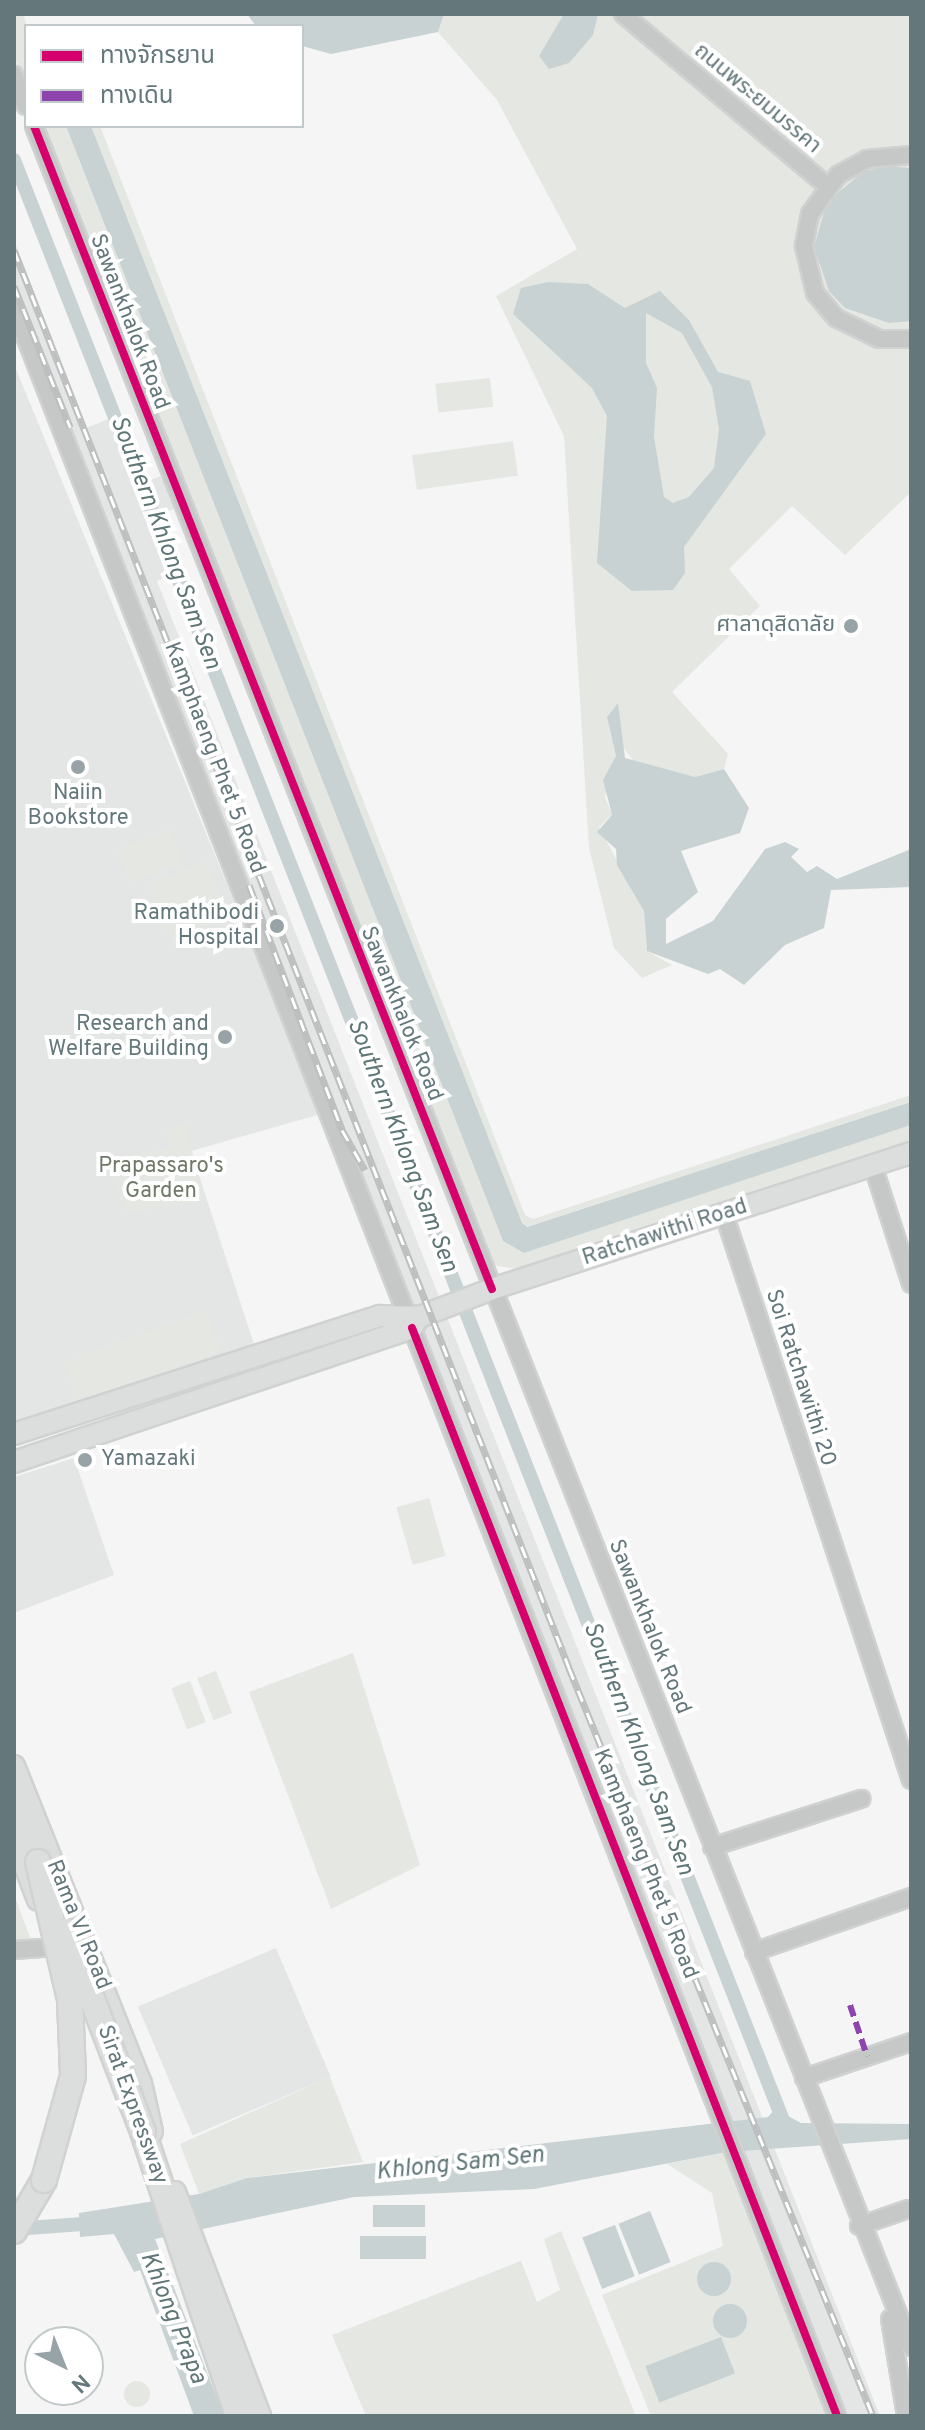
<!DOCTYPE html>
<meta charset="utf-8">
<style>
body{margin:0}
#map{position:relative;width:925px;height:2430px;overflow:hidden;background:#f5f5f5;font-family:Overpass,"Noto Sans Thai",sans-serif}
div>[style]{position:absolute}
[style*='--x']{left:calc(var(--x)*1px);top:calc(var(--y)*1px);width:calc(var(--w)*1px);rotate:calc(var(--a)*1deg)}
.built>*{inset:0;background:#e4e6e5;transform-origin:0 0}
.green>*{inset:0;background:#e4e7e2;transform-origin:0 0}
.round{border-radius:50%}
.water>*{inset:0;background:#c8d2d3;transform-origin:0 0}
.canal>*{height:14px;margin:-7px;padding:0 7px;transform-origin:7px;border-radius:7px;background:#c8d2d3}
.roads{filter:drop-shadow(2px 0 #d0d1d1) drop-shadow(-2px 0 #d0d1d1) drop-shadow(0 2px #d0d1d1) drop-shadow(0 -2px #d0d1d1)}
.minor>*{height:16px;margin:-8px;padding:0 8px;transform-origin:8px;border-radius:8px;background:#c6c8c8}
.major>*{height:20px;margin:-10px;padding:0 10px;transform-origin:10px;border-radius:10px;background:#dcdddd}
.highway>*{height:24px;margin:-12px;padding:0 12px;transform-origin:12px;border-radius:12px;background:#dcdddd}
.rail>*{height:7px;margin-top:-3.5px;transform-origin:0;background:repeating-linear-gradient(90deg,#fff 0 12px,#bcbebf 0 24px);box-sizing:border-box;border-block:2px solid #bcbebf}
.bridges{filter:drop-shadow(2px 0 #d1d2d2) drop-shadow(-2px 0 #d1d2d2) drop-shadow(0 2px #d1d2d2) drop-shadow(0 -2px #d1d2d2)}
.highway-bridge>*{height:24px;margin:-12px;padding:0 12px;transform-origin:12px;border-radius:12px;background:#dcdddd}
.quiet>*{height:6px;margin-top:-3px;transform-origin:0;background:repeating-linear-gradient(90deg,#8e44ad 0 12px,transparent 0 18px)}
.cycleway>*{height:8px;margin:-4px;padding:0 4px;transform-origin:4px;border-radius:4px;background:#d6006c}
.dots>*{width:22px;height:22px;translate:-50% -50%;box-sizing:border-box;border:4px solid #fff;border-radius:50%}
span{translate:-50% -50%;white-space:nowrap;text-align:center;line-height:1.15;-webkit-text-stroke:8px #fff;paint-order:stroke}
.street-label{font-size:22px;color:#64777b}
.poi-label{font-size:22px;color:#64777b}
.right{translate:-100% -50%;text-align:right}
.left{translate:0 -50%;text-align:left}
.park-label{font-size:22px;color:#6e7967}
.water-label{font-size:24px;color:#5f7677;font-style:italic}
.frame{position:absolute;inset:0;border:16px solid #64777b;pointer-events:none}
.legend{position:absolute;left:24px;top:24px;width:280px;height:104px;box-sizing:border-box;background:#fff;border:2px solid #c1c9ca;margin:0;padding:10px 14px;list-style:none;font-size:24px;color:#64777b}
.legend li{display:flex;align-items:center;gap:16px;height:40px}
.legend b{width:40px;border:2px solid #c1c9ca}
.north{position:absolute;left:24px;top:2326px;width:80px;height:80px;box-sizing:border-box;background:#fff;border:2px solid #c1c9ca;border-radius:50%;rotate:137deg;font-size:22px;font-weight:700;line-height:32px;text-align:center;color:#64777b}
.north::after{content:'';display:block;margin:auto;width:28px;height:36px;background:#97a3a6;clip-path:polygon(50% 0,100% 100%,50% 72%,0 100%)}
</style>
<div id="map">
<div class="built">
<i style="clip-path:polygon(14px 240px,86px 428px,111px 418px,137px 485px,161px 476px,174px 509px,151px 518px,172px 574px,157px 581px,880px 2416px,846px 2416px,14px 296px)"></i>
<i style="clip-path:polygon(14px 364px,321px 1114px,191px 1151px,255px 1347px,14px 1424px)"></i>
<i style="clip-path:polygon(74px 1458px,114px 1575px,14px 1613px,14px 1477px)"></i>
<i style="left:276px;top:1948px;width:140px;height:150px;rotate:67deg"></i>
</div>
<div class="green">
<i style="clip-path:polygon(14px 14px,23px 14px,27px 26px,26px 87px,14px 56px)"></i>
<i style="clip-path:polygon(444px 14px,911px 14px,911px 492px,845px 555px,792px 506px,729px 569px,760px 606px,672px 692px,728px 754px,724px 769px,695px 777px,636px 764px,620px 743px,618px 704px,607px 717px,616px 756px,605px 797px,612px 815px,599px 827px,644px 911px,647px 951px,672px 965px,642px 978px,614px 948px,589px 848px,564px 436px,496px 296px,577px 249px,497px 100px,438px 32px)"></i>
<i style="clip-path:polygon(41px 126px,66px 126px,503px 1241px,524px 1253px,911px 1125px,911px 1142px,525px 1270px,491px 1265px)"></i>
<i style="clip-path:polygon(91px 126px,100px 126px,525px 1215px,533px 1219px,911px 1095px,911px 1102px,526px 1227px,522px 1223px)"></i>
<i style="left:490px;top:378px;width:29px;height:55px;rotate:84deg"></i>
<i style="left:513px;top:441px;width:35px;height:102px;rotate:82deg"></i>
<i style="left:171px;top:829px;width:37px;height:57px;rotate:70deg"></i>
<i style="left:207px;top:861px;width:60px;height:64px;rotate:69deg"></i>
<i style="clip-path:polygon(186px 1123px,203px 1201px,126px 1213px,110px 1169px,124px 1165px,122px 1157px,169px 1147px,166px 1130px)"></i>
<i style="left:206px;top:1310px;width:44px;height:152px;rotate:70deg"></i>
<i style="left:429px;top:1498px;width:60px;height:34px;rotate:74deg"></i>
<i style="clip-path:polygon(353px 1653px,420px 1865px,331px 1909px,249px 1692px)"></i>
<i style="left:216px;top:1671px;width:45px;height:20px;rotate:69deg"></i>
<i style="left:190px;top:1681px;width:44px;height:20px;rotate:69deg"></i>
<i style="clip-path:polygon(14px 1895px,21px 1913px,33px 1945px,14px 1946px)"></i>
<i style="clip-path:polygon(330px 2077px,363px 2162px,247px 2178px,199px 2194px,180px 2144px)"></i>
<i style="clip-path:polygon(727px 2152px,830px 2416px,651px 2416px,602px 2295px,723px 2246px,712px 2193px,667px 2164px)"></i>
<i style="clip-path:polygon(561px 2231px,636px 2416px,366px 2416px,332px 2335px,521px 2261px,537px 2302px,560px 2290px,544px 2239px)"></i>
<i class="round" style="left:124px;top:2381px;width:26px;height:26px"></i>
</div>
<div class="water">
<i style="clip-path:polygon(247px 14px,444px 14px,438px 32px,331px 54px,302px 46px,302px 26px,256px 26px)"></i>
<i style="clip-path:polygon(564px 14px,598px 14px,593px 35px,569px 63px,549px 69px,539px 56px)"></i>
<i style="clip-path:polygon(66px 126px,91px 126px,522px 1223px,527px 1227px,911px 1102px,911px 1125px,524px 1253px,503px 1241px)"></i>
<i style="clip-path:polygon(885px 166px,911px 168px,911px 321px,889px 323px,845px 308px,829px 291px,814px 247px,827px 202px,863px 172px)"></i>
<i style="clip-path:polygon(evenodd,548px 282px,588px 284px,625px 308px,660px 291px,689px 320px,718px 372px,750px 381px,766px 434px,684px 547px,685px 573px,673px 590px,632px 591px,597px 563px,607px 416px,592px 388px,513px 314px,521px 288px,548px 282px,646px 313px,682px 333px,712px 387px,719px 429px,714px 468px,689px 497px,673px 503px,664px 497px,654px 437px,657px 388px,646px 363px,646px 313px)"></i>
<i style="clip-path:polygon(618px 703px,625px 758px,695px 777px,724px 769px,749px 808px,740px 833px,681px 851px,698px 892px,666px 919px,666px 944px,713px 921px,765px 849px,785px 842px,799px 849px,791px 857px,807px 872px,817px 866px,837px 879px,911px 849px,911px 887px,831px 890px,824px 928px,785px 945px,744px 985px,720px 969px,708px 974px,647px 951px,644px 911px,617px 865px,616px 849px,597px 832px,612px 815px,603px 780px,616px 756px,607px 717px)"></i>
<i style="clip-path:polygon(775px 2109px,801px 2123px,911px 2124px,911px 2139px,727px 2152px,534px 2189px,354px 2197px,155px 2239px,224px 2416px,194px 2416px,140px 2270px,134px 2272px,114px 2234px,80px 2237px,79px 2213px,199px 2194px,247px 2178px,768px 2117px)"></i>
<i style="left:425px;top:2205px;width:22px;height:52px;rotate:90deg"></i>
<i style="left:650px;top:2211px;width:55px;height:34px;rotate:68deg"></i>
<i style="left:615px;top:2225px;width:55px;height:35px;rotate:69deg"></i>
<i style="left:426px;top:2236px;width:23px;height:66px;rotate:90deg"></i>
<i class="round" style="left:697px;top:2262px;width:34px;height:34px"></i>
<i class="round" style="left:713px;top:2304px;width:34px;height:34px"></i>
<i style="left:721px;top:2337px;width:39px;height:81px;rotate:69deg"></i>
</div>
<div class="canal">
<i style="--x:14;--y:160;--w:2114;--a:68.58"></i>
<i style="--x:14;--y:2229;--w:83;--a:-4.1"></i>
</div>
<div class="roads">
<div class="minor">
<i style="--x:623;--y:14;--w:267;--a:40.1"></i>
<i style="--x:14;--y:75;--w:33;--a:69"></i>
<i style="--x:34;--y:126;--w:2388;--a:68.45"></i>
<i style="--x:911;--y:155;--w:44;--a:174.8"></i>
<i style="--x:867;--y:159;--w:33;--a:151"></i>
<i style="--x:838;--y:175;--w:48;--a:125.7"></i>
<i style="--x:810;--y:214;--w:33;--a:101"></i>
<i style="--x:804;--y:246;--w:48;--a:76.8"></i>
<i style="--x:815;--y:293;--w:33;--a:50"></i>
<i style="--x:836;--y:318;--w:48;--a:26"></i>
<i style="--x:879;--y:339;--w:32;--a:0"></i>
<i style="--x:14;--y:308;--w:1079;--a:68.69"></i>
<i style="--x:873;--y:1166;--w:124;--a:72.1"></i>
<i style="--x:724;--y:1214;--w:596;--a:71.72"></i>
<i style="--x:412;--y:1328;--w:1168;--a:68.66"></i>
<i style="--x:712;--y:1847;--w:157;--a:-17.9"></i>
<i style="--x:14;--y:1950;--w:42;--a:-4.1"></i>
<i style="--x:754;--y:1952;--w:166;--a:-19.3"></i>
<i style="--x:804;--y:2078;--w:113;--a:-18.6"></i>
<i style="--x:859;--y:2226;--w:52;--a:-19.1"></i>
<i style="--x:890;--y:2319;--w:98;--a:80.6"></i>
</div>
<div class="major">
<i style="--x:14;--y:1434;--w:385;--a:-17.9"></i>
<i style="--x:380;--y:1316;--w:39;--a:1"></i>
<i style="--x:14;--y:1462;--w:420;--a:-18.6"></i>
<i style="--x:412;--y:1328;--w:13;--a:-58"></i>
<i style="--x:419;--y:1317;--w:78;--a:-21"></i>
<i style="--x:492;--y:1289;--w:441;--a:-18"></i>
<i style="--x:14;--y:1766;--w:341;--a:68.2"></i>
<i style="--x:141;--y:2083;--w:50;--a:77.3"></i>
<i style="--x:14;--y:1837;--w:67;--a:69.1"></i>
<i style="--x:175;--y:2192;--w:240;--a:69.2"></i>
</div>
<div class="highway">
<i style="--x:14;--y:1799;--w:67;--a:69.1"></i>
<i style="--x:143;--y:2132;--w:299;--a:71.5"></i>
<i style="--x:14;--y:2231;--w:59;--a:-59.5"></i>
</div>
</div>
<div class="rail">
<i style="--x:14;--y:250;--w:1523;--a:68.62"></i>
<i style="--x:569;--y:1668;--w:807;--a:67.88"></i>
<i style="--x:14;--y:286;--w:152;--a:68.3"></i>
<i style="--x:249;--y:885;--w:262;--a:69.2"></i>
<i style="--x:342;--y:1130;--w:46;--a:60.1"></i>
</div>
<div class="bridges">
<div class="highway-bridge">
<i style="--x:38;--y:1862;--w:142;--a:76.9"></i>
<i style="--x:70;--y:2000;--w:76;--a:87.7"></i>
<i style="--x:73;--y:2076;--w:108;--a:105.6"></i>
<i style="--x:66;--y:1931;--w:215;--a:69"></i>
</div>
</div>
<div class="quiet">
<i style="--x:850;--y:2005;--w:54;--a:71.6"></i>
</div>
<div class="cycleway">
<i style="--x:34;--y:126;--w:1250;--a:68.51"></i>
<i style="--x:412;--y:1328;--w:1168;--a:68.66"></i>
</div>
<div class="dots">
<i style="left:851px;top:626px;background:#97a3a6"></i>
<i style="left:78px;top:767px;background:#97a3a6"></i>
<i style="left:277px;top:926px;background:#97a3a6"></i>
<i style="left:225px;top:1037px;background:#97a3a6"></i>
<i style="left:85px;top:1460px;background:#97a3a6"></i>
</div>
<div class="street-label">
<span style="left:757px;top:99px;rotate:40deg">ถนนพระยมมรรคา</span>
<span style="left:129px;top:322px;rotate:69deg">Sawankhalok Road</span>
<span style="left:214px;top:758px;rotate:69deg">Kamphaeng Phet 5 Road</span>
<span style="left:401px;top:1014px;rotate:68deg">Sawankhalok Road</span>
<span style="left:665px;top:1233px;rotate:-18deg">Ratchawithi Road</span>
<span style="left:800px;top:1378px;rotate:72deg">Soi Ratchawithi 20</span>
<span style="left:649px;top:1627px;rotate:68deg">Sawankhalok Road</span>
<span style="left:645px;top:1864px;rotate:68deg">Kamphaeng Phet 5 Road</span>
<span style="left:78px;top:1925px;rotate:68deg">Rama VI Road</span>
<span style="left:132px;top:2105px;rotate:70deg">Sirat Expressway</span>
</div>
<div class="poi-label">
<span class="right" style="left:835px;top:626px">ศาลาดุสิดาลัย</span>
<span style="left:78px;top:806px">Naiin<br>Bookstore</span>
<span class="right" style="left:259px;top:926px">Ramathibodi<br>Hospital</span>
<span class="right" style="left:209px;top:1037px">Research and<br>Welfare Building</span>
<span class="left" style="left:101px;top:1460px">Yamazaki</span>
</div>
<div class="park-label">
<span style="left:161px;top:1179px">Prapassaro's<br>Garden</span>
</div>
<div class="water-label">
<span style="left:164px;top:543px;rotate:69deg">Southern Khlong Sam Sen</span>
<span style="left:401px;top:1146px;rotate:69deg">Southern Khlong Sam Sen</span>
<span style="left:637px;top:1749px;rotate:69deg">Southern Khlong Sam Sen</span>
<span style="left:460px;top:2165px;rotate:-6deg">Khlong Sam Sen</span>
<span style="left:172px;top:2318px;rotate:68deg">Khlong Prapa</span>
</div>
<div class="frame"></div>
<ul class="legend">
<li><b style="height:10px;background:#d6006c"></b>ทางจักรยาน</li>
<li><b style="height:10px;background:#8e44ad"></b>ทางเดิน</li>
</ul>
<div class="north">N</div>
</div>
